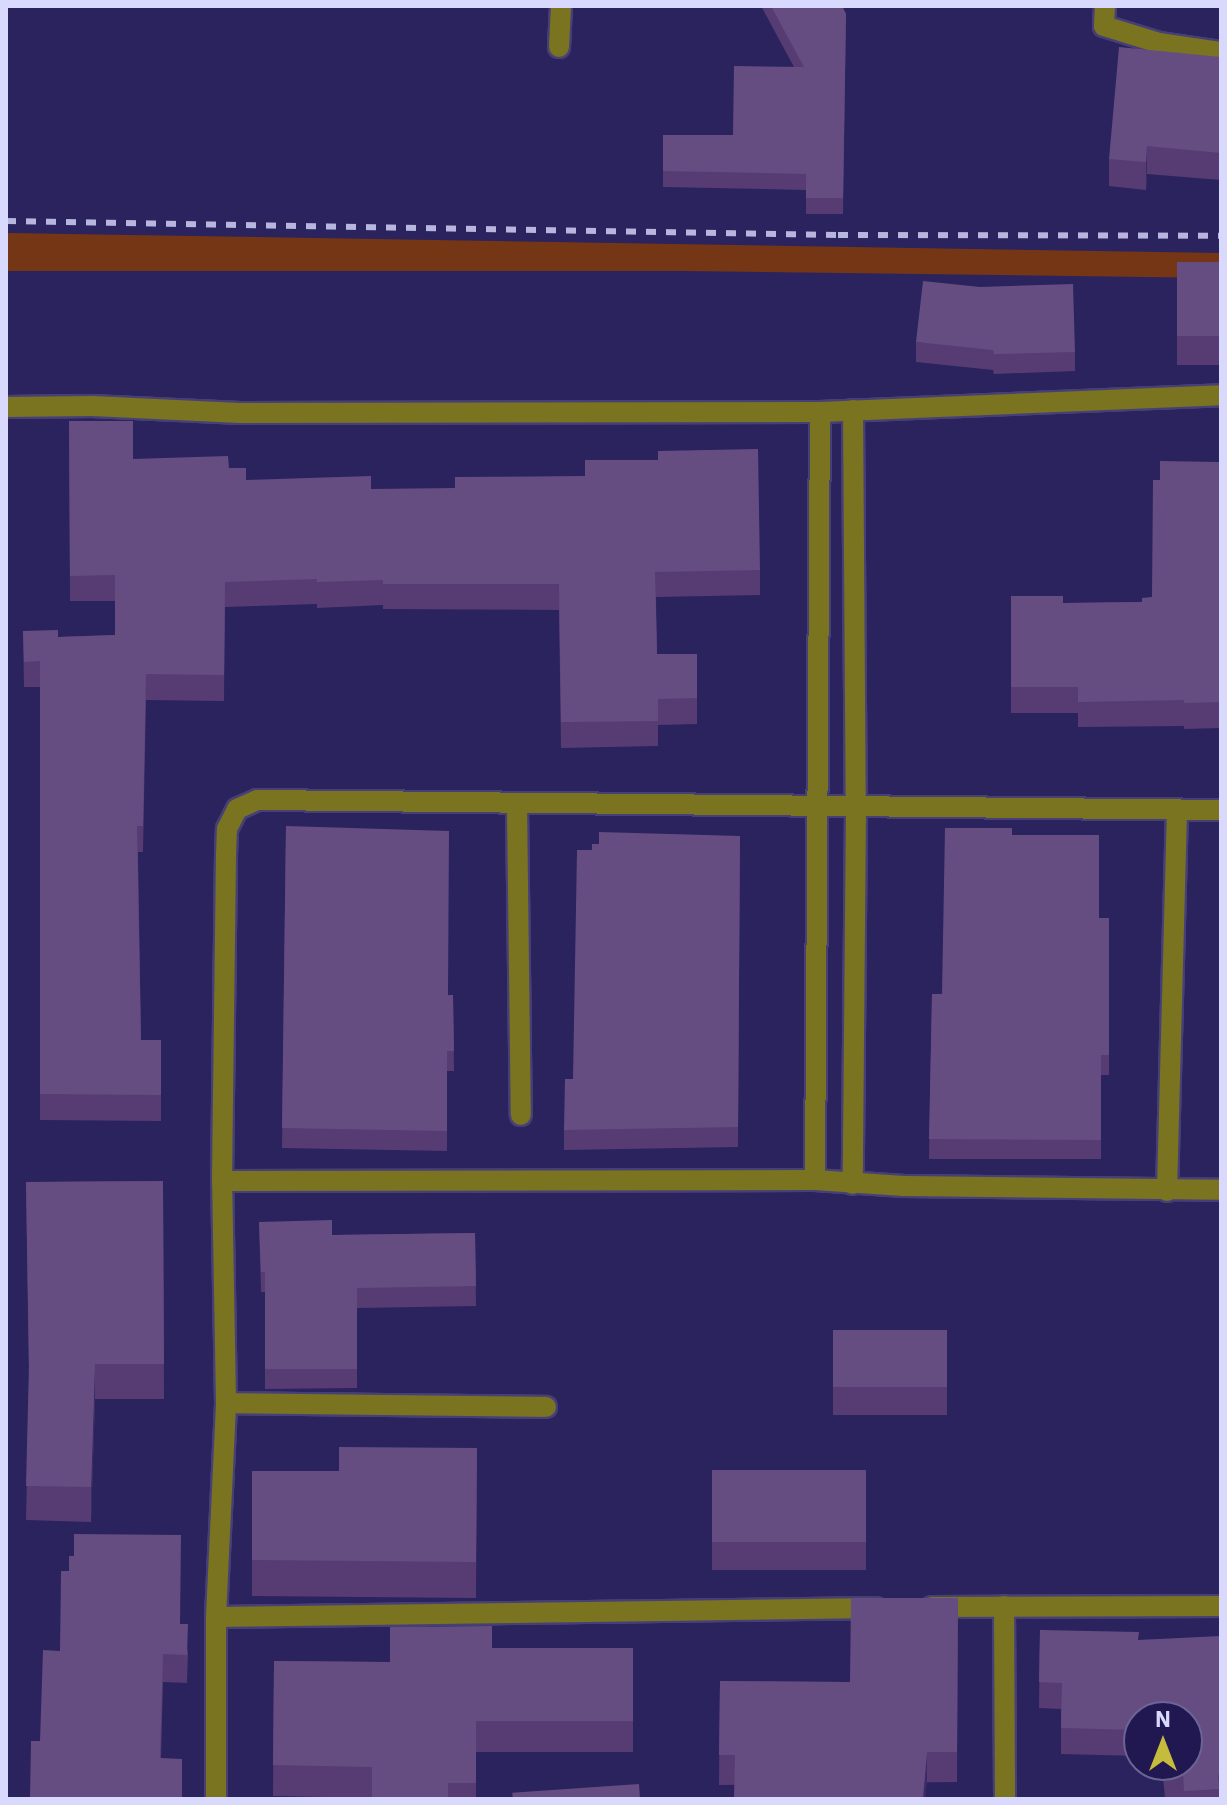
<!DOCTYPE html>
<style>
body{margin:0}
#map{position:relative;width:1227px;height:1805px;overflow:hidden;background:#2b235d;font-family:"IBM Plex Sans",sans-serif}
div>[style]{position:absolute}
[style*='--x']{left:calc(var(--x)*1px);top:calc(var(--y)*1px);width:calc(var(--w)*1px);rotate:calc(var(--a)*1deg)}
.green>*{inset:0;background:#753616}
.roads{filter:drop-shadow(2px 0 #474077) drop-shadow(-2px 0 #474077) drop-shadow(0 2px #474077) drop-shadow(0 -2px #474077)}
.minor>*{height:20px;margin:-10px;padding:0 10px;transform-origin:10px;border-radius:10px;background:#7a7421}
.rail>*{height:6px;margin-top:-3px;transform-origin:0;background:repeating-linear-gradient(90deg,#b7b6de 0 10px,transparent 0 20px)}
.wall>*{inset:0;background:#573c73;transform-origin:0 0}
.shaded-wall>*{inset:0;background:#3f2b64}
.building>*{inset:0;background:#654d82;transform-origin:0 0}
span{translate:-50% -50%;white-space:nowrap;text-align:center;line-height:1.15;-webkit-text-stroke:7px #221851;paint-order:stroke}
.frame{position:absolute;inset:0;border:8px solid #d9d9fd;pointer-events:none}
.north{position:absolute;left:1123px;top:1701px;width:80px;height:80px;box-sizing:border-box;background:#221851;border:2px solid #6b6596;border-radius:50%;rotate:0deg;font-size:22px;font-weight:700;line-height:32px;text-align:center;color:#d9d9fd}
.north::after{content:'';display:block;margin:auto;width:28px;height:36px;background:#c5bc3d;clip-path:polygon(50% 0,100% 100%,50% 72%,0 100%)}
</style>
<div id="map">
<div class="green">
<i style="clip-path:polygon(6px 233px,1221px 253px,1221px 278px,685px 271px,6px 271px)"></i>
</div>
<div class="roads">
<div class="minor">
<i style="--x:1105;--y:6;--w:20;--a:93"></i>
<i style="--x:1104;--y:26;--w:58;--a:17.2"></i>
<i style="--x:1159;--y:43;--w:63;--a:8.3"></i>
<i style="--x:559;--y:47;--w:41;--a:-87.2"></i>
<i style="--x:6;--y:407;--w:86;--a:-0.7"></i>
<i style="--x:92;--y:406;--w:148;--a:2.7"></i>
<i style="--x:240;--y:413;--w:580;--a:-0.1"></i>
<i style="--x:820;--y:412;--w:401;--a:-2.4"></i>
<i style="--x:853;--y:410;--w:398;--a:89.6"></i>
<i style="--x:856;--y:808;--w:376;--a:90.5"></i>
<i style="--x:517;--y:805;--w:310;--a:89.3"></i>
<i style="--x:815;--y:1180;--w:768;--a:-89.63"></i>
<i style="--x:222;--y:1181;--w:593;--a:-0.1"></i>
<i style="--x:815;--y:1180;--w:89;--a:3.9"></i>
<i style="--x:904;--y:1186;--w:317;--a:0.7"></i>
<i style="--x:1167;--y:1191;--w:380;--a:-88.5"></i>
<i style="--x:226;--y:1403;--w:320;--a:0.7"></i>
<i style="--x:1004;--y:1606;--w:193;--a:89.7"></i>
<i style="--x:932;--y:1607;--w:289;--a:-0.2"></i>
<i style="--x:216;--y:1617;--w:660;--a:-0.78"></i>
<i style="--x:216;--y:1799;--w:182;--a:-90"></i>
<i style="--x:216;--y:1617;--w:214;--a:-87.3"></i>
<i style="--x:226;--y:1403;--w:222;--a:-91"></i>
<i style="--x:222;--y:1181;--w:326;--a:-89.3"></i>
<i style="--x:226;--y:855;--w:26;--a:-88"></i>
<i style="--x:227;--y:829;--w:22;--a:-63"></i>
<i style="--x:237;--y:809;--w:22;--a:-24"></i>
<i style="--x:257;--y:800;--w:964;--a:0.59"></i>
</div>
</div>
<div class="rail">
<i style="--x:6;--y:221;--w:832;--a:0.96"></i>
<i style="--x:838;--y:235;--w:383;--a:0.1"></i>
</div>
<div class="wall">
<i style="clip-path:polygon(761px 6px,842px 6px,846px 14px,843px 214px,806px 214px,806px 190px,663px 187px,663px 135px,733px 135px,794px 67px)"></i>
<i style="clip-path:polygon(1221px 57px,1221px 180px,1147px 174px,1146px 190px,1109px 186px,1109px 159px)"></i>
<i style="left:1221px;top:262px;width:103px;height:44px;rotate:90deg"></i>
<i style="clip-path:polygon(916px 342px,1075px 352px,1075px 371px,994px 374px,993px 370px,916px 362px)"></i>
<i style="clip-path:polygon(69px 421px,133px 459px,229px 468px,246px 480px,371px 489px,760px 570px,760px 595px,656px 597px,657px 654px,697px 654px,697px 724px,658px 725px,658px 746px,561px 748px,559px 610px,383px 609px,383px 605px,317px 608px,317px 604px,225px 607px,224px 701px,146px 700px,143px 852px,138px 852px,141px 1040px,161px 1040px,161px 1121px,40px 1120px,40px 687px,24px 687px,23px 631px,58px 637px,115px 635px,115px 601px,70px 601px)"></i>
<i style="clip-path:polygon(1221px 462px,1221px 728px,1184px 729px,1184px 726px,1078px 727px,1078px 713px,1011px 713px,1011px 596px,1063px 603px,1142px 602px,1152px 597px,1160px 480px)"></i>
<i style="clip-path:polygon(286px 826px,448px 995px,453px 995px,454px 1071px,447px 1071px,447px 1151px,282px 1148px)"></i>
<i style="clip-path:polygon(1012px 835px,1099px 918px,1109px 918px,1109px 1075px,1101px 1075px,1101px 1159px,929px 1159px,932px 994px,942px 994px)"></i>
<i style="clip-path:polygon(740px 836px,738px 1147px,564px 1150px,564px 1130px,573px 1079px,592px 850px)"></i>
<i style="clip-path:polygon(1221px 1086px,1221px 1147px,1219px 1147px)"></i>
<i style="clip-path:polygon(163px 1181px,164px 1399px,95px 1399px,91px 1522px,26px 1520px,29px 1380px,26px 1182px)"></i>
<i style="clip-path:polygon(259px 1222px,332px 1235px,475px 1233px,476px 1306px,357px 1308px,357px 1388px,265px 1389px,265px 1292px,261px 1292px)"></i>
<i style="left:833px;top:1330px;width:114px;height:85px"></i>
<i style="clip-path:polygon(477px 1448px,476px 1598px,252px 1596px,252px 1471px,339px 1471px)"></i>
<i style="left:712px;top:1470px;width:154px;height:100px"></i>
<i style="clip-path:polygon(69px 1571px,180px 1624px,188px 1652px,187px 1683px,163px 1682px,161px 1758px,182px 1799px,40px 1741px,60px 1651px)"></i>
<i style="clip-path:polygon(958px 1598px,957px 1782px,719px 1785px,720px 1681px,850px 1682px)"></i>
<i style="clip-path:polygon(1040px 1630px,1139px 1640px,1221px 1643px,1221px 1799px,1183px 1799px,1183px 1797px,1165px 1798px,1162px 1765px,1187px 1765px,1187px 1717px,1139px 1717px,1139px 1756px,1061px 1754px,1061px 1709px,1039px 1708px)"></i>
<i style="clip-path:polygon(492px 1648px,633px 1648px,633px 1752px,476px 1752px,476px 1799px,372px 1799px,372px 1798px,273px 1796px,274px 1661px,390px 1662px)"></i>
</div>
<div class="shaded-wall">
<i style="clip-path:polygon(1147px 146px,1147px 174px,1146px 190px,1146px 162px)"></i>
<i style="clip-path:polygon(95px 1364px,95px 1399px,91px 1522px,91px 1487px)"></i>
<i style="clip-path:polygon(927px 1752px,927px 1782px,925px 1799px,923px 1799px)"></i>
</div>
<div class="building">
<i style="clip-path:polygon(771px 6px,842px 6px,846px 14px,843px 198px,806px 198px,806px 174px,663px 171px,663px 135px,733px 135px,734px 66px,804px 67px)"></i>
<i style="clip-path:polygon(1119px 47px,1221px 57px,1221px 153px,1147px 146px,1146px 162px,1109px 159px)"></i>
<i style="left:1221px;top:262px;width:74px;height:44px;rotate:90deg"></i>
<i style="clip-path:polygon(923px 281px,980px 287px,1073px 284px,1075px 352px,994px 354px,993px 350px,916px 342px)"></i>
<i style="clip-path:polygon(69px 421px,133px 421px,133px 459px,228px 456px,229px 468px,246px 468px,246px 480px,371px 476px,371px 489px,455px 488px,455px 477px,585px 476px,585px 460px,658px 460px,658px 451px,758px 449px,760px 570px,655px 572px,657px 654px,697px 654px,697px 698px,658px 699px,658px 721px,561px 722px,559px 584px,383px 584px,383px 580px,317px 582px,317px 579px,225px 582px,224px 675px,146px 674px,143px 826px,137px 826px,141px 1040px,161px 1040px,161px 1095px,40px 1094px,40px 661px,24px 662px,23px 631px,58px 630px,58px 637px,115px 635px,115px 575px,70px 576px)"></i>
<i style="clip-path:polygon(1160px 461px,1221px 462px,1221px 702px,1184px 703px,1184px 700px,1078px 702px,1078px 687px,1011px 687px,1011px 596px,1063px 596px,1063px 603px,1142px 602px,1142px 598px,1152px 597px,1153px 480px,1160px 480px)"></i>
<i style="clip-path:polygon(286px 826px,449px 831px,448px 995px,453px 995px,454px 1051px,447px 1051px,447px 1131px,282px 1128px)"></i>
<i style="clip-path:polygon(945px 828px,1012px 828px,1012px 835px,1099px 835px,1099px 918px,1109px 918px,1109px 1055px,1101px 1055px,1101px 1140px,929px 1139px,932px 994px,942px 994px)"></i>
<i style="clip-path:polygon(599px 832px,740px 836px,738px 1127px,564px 1130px,565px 1079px,573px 1079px,577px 850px,592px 850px,592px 844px,599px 844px)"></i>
<i style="clip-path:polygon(1221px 1086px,1221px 1128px,1219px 1128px)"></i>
<i style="clip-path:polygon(163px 1181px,164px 1364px,95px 1364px,91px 1487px,26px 1486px,29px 1365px,26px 1182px)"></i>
<i style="clip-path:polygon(332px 1220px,332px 1235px,475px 1233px,476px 1286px,357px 1288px,357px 1369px,265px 1369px,265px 1272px,261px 1272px,259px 1222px)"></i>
<i style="left:833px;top:1330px;width:114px;height:57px"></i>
<i style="clip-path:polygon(339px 1447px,477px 1448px,476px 1562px,252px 1560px,252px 1471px,339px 1471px)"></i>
<i style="left:712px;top:1470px;width:154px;height:72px"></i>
<i style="clip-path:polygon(74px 1534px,181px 1535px,180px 1624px,188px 1624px,187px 1655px,163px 1654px,160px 1758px,182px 1759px,182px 1799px,30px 1799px,31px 1741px,40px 1741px,43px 1650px,60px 1651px,61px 1571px,69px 1571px,69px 1556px,74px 1556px)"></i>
<i style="clip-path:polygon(851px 1598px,958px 1598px,957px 1752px,927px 1752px,923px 1799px,734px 1799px,735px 1755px,719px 1755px,720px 1681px,850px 1682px)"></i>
<i style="clip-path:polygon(492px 1626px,492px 1648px,633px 1648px,633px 1721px,476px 1721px,476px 1783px,448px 1783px,448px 1799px,372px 1799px,372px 1767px,273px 1765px,274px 1661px,390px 1662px,390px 1627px)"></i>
<i style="clip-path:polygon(1040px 1630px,1139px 1632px,1138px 1640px,1221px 1636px,1221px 1774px,1218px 1775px,1219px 1789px,1184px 1791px,1183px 1771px,1165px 1772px,1164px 1765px,1187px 1765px,1187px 1717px,1139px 1717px,1139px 1730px,1061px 1728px,1062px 1683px,1039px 1682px)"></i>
<i style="left:639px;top:1784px;width:15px;height:127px;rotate:86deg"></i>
</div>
<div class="frame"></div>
<div class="north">N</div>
</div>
